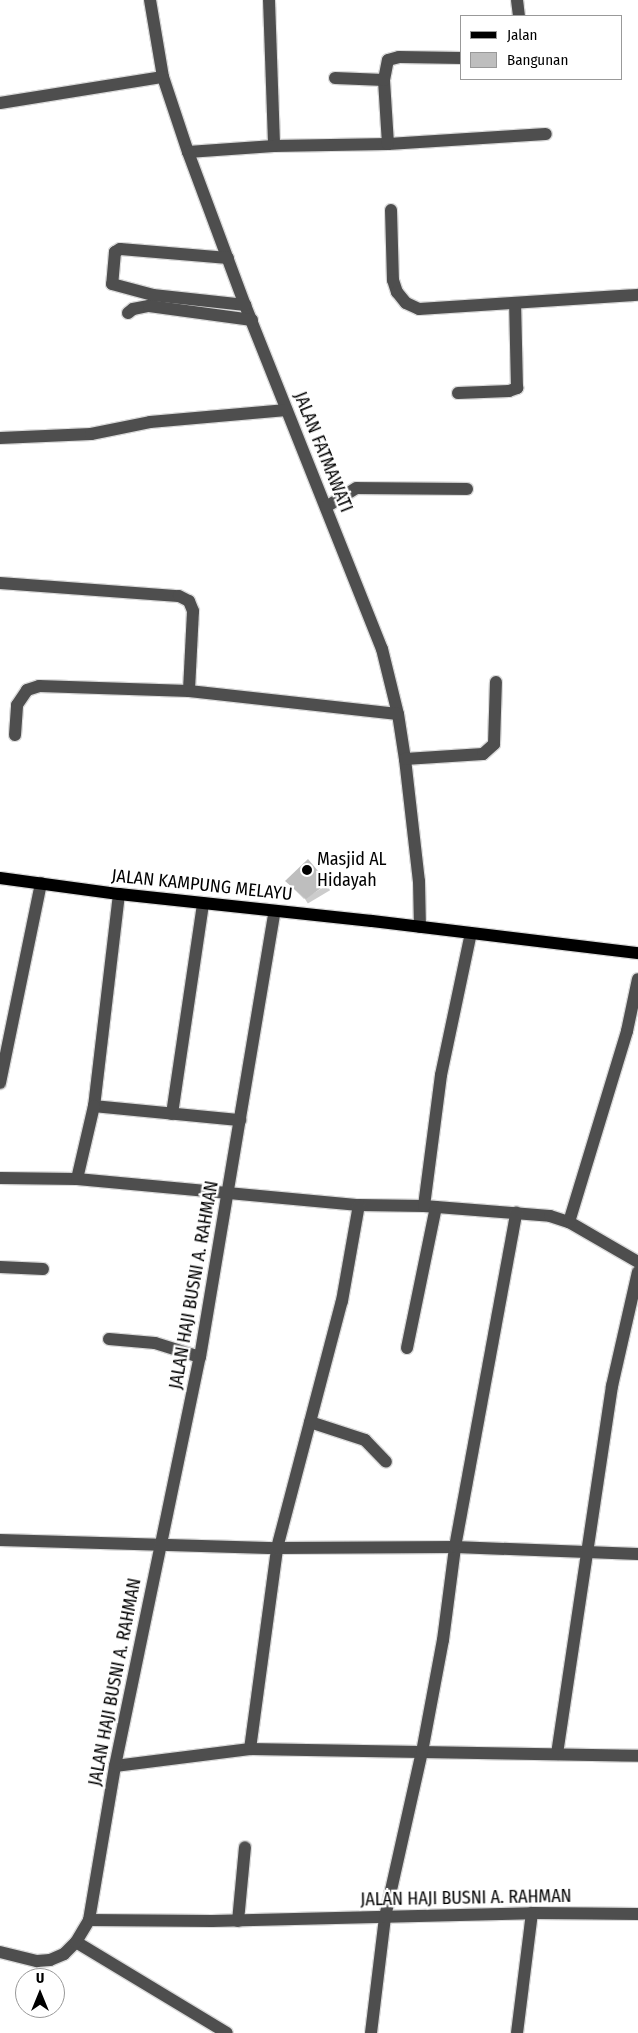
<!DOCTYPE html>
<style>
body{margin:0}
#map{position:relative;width:638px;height:2033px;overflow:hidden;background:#fff;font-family:"Fira Sans Condensed",sans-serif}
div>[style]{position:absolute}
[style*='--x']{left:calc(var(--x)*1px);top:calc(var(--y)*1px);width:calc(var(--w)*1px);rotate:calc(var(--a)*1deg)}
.shadow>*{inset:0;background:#0003;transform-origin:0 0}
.building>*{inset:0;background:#bebebe}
.roads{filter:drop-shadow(1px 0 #dbdbdb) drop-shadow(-1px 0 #dbdbdb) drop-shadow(0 1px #dbdbdb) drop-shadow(0 -1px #dbdbdb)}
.minor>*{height:12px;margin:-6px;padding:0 6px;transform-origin:6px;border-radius:6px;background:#4e4e4e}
.major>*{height:12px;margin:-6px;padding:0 6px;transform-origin:6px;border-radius:6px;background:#000}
.dots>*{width:14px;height:14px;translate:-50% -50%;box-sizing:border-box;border:2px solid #fff;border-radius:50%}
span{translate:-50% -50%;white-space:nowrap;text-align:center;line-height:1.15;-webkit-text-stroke:4.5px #fff;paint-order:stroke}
.street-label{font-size:18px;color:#000}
.poi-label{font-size:18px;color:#000}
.left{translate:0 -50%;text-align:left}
.legend{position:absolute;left:460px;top:15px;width:162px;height:65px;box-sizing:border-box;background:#fff;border:1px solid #999;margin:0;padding:6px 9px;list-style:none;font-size:15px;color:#000}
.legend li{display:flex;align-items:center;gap:10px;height:25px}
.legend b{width:25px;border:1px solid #999}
.north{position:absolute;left:15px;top:1968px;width:50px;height:50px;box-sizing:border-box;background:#fff;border:1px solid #999;border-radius:50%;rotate:0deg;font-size:14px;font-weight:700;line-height:20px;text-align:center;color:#000}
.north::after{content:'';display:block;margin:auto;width:18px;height:22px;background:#000;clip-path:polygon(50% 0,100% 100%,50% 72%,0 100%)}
</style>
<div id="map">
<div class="shadow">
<i style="clip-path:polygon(287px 882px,326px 883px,304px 899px)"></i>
<i style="left:327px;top:885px;width:6px;height:26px;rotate:59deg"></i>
</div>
<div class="building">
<i style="clip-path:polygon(308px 859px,328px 883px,306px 899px,285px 881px)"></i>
</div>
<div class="roads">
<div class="minor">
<i style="--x:150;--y:0;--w:78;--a:80.4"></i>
<i style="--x:163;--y:77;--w:79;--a:71.6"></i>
<i style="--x:188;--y:152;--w:163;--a:69.6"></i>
<i style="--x:245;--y:305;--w:370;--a:68.3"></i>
<i style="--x:382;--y:649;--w:67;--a:76.2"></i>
<i style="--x:398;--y:714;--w:46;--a:81.2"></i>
<i style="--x:405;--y:759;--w:123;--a:83.5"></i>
<i style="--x:419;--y:881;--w:46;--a:88.8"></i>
<i style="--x:269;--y:0;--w:146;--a:88"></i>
<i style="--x:517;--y:0;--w:16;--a:83"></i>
<i style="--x:335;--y:78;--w:49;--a:2.3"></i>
<i style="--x:0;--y:103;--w:165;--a:-9.1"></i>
<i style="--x:388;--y:144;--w:158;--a:-3.6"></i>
<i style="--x:188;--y:152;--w:86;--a:-4"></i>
<i style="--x:274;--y:146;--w:114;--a:-1"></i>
<i style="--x:388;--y:144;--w:64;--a:-93.6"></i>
<i style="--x:384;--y:80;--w:20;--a:-79"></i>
<i style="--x:388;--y:60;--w:11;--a:-15"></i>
<i style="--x:399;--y:57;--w:63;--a:0.9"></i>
<i style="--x:391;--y:210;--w:70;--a:88.4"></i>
<i style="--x:393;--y:280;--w:13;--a:72"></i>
<i style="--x:397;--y:292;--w:14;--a:51"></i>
<i style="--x:406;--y:303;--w:14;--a:25"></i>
<i style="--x:419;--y:309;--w:219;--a:-3.7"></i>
<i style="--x:228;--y:258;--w:108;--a:-175.2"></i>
<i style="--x:120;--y:249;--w:6;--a:149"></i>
<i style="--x:115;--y:252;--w:32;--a:95"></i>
<i style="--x:112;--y:284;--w:42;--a:15"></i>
<i style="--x:153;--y:295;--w:93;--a:6.2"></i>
<i style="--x:128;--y:313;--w:6;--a:-39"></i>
<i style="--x:133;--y:309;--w:16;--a:-11"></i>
<i style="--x:149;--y:306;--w:104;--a:7.7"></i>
<i style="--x:458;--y:393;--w:51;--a:-2.2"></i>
<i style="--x:509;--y:391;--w:9;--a:-21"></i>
<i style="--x:517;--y:388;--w:85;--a:-91.3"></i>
<i style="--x:0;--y:438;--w:91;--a:-2.5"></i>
<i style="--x:91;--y:434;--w:60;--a:-11.5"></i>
<i style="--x:150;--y:422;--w:137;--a:-5"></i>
<i style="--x:326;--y:507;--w:36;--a:-32"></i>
<i style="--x:357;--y:488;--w:110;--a:0.5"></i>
<i style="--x:0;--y:583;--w:179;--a:4.2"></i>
<i style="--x:179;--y:596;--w:11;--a:27"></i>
<i style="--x:189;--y:601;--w:11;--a:68"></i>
<i style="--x:193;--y:611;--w:80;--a:92.9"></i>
<i style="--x:15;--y:735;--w:30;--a:-86"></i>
<i style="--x:17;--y:705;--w:18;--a:-56"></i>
<i style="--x:27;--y:690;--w:13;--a:-18"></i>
<i style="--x:39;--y:686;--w:150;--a:1.9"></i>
<i style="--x:189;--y:691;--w:210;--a:6.3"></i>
<i style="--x:405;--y:759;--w:78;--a:-3.7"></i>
<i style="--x:483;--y:754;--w:15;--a:-42"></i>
<i style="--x:494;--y:744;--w:62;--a:-88.2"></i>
<i style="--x:119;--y:894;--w:213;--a:96.7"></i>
<i style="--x:94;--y:1106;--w:147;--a:5.5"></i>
<i style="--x:0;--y:1083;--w:204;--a:-78.4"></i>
<i style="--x:172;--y:1114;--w:213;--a:-81.6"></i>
<i style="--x:0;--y:1178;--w:77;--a:0.7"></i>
<i style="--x:77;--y:1179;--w:75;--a:-76.9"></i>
<i style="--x:77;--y:1179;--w:283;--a:5.3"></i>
<i style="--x:359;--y:1205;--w:65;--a:0.9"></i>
<i style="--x:424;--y:1206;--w:126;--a:4.5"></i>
<i style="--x:550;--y:1216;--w:20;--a:18"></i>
<i style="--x:569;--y:1222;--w:80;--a:30.1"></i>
<i style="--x:424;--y:1206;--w:132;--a:-82.6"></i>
<i style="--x:441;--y:1075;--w:145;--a:-78.1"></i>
<i style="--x:569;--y:1222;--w:200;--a:-73.1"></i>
<i style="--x:627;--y:1031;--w:53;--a:-78.1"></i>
<i style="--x:0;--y:1267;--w:43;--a:2.7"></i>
<i style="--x:109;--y:1339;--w:46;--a:5"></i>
<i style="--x:155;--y:1343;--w:47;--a:17.3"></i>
<i style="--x:407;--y:1348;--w:144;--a:-78.4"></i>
<i style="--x:310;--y:1422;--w:58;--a:18.1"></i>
<i style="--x:365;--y:1440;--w:30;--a:46"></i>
<i style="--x:0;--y:1540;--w:277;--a:1.7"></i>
<i style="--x:277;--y:1548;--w:178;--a:-0.3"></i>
<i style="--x:455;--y:1547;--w:183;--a:2.2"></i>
<i style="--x:250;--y:1749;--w:203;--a:-82.3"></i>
<i style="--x:277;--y:1548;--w:255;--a:-75.3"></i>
<i style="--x:342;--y:1301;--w:97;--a:-80"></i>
<i style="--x:557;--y:1754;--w:372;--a:-81.5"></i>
<i style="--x:612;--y:1386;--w:117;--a:-77.2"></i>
<i style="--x:115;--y:1766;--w:136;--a:-7.2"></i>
<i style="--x:250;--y:1749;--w:388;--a:1"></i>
<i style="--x:89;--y:1920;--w:123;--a:0.5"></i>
<i style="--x:212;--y:1921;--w:320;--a:-1.4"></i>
<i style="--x:532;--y:1913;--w:106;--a:0.5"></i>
<i style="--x:238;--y:1921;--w:74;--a:-84.6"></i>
<i style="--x:76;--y:1942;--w:176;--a:31.1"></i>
<i style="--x:0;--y:1952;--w:38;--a:14"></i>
<i style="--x:37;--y:1961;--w:13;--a:-4"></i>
<i style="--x:50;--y:1960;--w:15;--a:-23"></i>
<i style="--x:64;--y:1954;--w:17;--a:-45"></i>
<i style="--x:76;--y:1942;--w:26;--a:-59"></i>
<i style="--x:89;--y:1920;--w:156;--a:-80.4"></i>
<i style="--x:115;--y:1766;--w:418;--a:-78.3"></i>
<i style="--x:200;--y:1357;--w:452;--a:-80.5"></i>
<i style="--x:371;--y:2033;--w:117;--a:-83.1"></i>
<i style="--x:385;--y:1917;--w:169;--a:-77.4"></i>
<i style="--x:422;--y:1752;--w:114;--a:-79.4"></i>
<i style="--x:443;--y:1640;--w:94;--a:-82.6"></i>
<i style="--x:455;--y:1547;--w:340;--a:-79.6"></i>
<i style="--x:517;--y:2033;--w:121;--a:-82.9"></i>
</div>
<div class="major">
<i style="--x:0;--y:878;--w:120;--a:7.7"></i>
<i style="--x:119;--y:894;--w:254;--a:6.1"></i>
<i style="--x:372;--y:921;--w:268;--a:6.9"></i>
</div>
</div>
<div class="dots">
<i style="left:307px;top:870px;background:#000"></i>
</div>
<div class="street-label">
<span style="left:323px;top:452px;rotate:68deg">JALAN FATMAWATI</span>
<span style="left:202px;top:885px;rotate:6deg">JALAN KAMPUNG MELAYU</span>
<span style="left:194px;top:1285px;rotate:-80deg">JALAN HAJI BUSNI A. RAHMAN</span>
<span style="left:115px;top:1682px;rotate:-79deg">JALAN HAJI BUSNI A. RAHMAN</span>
<span style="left:466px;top:1898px;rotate:-1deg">JALAN HAJI BUSNI A. RAHMAN</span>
</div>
<div class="poi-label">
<span class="left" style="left:317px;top:870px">Masjid AL<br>Hidayah</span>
</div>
<ul class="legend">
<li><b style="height:6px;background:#000"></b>Jalan</li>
<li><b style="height:14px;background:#bebebe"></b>Bangunan</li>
</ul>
<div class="north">U</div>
</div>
